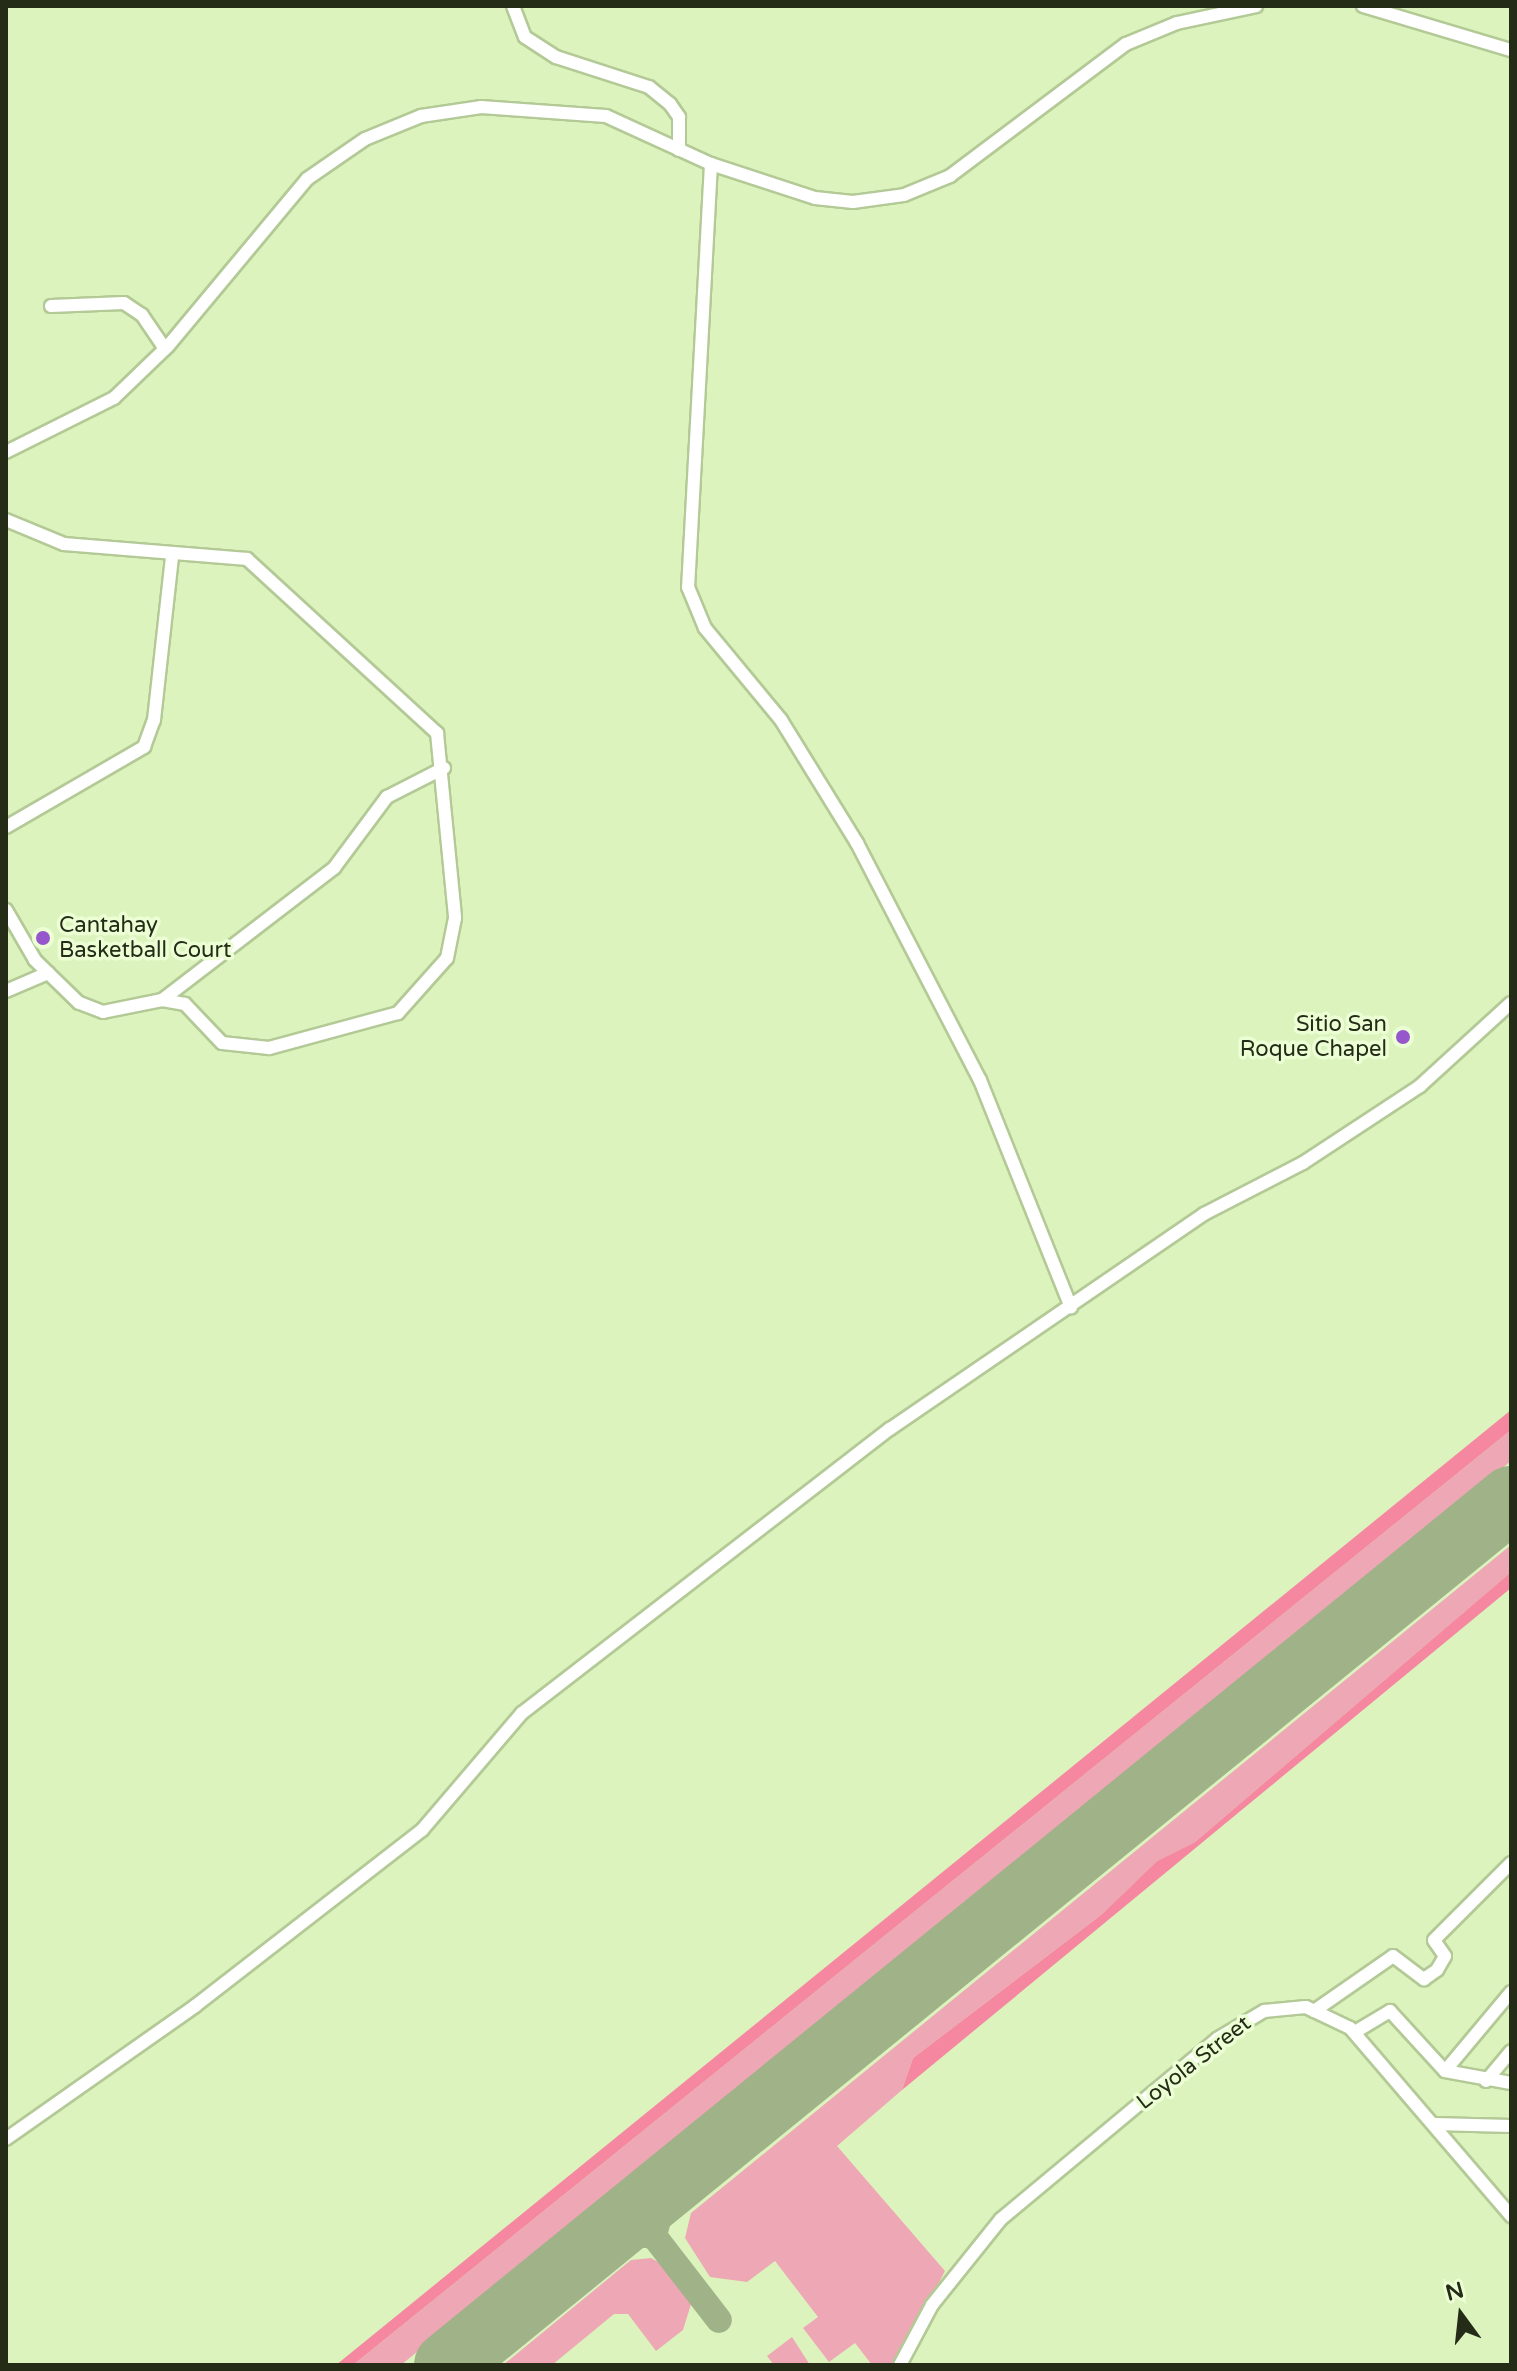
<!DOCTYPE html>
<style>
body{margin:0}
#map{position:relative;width:1517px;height:2371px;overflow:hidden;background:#dcf3be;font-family:"Varela Round",sans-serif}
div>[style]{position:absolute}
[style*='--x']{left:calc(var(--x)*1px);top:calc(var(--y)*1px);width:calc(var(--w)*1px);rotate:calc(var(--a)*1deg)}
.green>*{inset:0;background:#eea7b4}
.forest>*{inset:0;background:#f588a0}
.taxiway>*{height:26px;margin:-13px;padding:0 13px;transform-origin:13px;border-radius:13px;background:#a0b288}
.runway>*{height:66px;margin:-33px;padding:0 33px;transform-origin:33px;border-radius:33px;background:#a0b288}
.roads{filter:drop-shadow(2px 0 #b3c996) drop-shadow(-2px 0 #b3c996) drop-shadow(0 2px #b3c996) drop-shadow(0 -2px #b3c996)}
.minor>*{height:12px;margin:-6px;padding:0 6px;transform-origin:6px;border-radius:6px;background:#fff}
.dots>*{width:22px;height:22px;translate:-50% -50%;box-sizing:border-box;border:4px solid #ecfed4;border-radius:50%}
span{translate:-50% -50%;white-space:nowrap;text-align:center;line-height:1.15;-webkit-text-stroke:7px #ecfed4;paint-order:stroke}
.poi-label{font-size:22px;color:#242c18}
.left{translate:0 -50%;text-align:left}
.right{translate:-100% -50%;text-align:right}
.street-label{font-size:22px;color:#242c18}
.frame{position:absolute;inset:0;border:8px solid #242c18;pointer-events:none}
.north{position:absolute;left:1421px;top:2275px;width:80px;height:80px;-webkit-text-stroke:6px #ecfed4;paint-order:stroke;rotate:345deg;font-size:22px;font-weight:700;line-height:32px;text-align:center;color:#242c18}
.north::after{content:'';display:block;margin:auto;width:28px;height:36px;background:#242c18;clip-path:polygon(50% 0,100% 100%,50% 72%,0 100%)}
</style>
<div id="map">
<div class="green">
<i style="clip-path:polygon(1511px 1430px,1511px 1461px,401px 2365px,353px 2365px)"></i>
<i style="clip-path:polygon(1511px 1545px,1511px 1572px,1195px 1842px,1157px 1861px,1101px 1915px,913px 2058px,902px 2090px,837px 2146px,945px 2271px,896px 2365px,872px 2365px,855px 2343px,829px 2362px,803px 2328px,818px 2317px,775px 2261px,747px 2282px,710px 2277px,685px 2238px,691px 2213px)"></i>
<i style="clip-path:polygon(651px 2258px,673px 2270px,692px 2301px,683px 2330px,656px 2351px,628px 2314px,614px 2314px,552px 2365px,503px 2365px,631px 2260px)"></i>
<i style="clip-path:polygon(792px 2337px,810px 2365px,774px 2365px,767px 2356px)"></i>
</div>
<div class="forest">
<i style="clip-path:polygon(1511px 1410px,1511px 1430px,353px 2365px,336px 2365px)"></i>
<i style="clip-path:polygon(1511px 1572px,1511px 1588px,902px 2090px,913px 2058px,1101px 1915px,1157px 1861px,1195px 1842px)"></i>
</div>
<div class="taxiway">
<i style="--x:654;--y:2236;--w:51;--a:-76.5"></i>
<i style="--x:589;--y:2249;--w:41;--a:-22.8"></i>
<i style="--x:627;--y:2233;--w:27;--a:6"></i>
<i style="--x:654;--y:2236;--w:106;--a:52.3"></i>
</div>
<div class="runway">
<i style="--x:447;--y:2365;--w:1372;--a:-39.14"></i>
</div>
<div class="roads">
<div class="minor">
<i style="--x:513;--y:6;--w:33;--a:69"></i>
<i style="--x:525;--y:37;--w:37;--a:33"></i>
<i style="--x:556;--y:57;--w:98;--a:17.9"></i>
<i style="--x:649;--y:87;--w:27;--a:39"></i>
<i style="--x:670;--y:104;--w:16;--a:55"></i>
<i style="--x:679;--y:117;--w:33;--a:90"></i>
<i style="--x:1363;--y:6;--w:154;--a:16.6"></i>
<i style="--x:711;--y:164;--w:424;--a:93.1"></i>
<i style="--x:688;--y:587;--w:44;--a:67.5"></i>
<i style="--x:705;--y:628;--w:119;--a:50.4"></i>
<i style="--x:781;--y:720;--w:145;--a:58.3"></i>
<i style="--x:857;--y:843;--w:267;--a:62.6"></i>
<i style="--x:980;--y:1080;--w:245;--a:68.2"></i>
<i style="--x:51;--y:306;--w:73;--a:-2.4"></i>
<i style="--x:124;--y:303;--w:22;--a:34"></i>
<i style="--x:142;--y:315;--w:41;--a:55.9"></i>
<i style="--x:6;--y:452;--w:121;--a:-26.6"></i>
<i style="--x:114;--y:398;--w:75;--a:-43.9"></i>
<i style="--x:168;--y:346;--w:217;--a:-50.2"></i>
<i style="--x:307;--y:179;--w:70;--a:-34.6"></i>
<i style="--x:365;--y:139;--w:61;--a:-22.3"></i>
<i style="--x:421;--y:116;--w:61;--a:-8.5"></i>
<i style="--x:481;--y:107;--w:125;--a:4.1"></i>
<i style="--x:606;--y:116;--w:115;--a:24.6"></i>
<i style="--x:711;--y:164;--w:109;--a:18.1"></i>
<i style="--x:815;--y:198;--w:38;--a:6"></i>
<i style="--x:853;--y:202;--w:51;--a:-7.8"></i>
<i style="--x:904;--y:195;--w:50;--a:-22.4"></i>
<i style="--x:950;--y:176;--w:220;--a:-36.9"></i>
<i style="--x:1126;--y:44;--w:55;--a:-22.4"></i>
<i style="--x:1177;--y:23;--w:81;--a:-12.1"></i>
<i style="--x:6;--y:520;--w:63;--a:22.5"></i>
<i style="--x:64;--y:544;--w:184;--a:4.7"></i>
<i style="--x:247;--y:559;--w:258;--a:42.5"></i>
<i style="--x:437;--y:733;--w:186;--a:84.4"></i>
<i style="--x:455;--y:918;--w:41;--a:101.3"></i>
<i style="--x:447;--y:958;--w:74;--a:131.7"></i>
<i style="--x:398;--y:1013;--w:134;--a:164.8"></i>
<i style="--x:269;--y:1048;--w:47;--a:-173.9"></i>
<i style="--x:222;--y:1043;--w:54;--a:-133.5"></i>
<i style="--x:185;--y:1004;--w:23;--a:-170"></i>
<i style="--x:162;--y:1000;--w:60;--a:168.5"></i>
<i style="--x:103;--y:1012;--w:26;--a:-159"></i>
<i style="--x:79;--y:1003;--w:62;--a:-135.7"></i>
<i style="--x:35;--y:960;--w:58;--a:-120.1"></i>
<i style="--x:6;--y:827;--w:160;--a:-30.1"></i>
<i style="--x:144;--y:747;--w:29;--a:-70"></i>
<i style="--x:154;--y:720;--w:165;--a:-83.7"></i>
<i style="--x:6;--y:991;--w:46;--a:-23.2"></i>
<i style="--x:162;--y:1000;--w:217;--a:-37.5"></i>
<i style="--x:334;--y:868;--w:89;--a:-53.3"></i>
<i style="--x:387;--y:797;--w:64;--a:-27"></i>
<i style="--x:1314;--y:2011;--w:96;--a:-34.8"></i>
<i style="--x:1393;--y:1956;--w:39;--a:37"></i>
<i style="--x:1424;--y:1979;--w:16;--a:-35"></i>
<i style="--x:1437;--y:1970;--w:16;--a:-60"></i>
<i style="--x:1445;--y:1956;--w:19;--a:-125"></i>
<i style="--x:1434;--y:1940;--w:109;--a:-45"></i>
<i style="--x:1355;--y:2032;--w:41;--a:-31"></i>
<i style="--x:1390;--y:2011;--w:81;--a:47.5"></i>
<i style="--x:1445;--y:2071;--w:67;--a:10.3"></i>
<i style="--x:1445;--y:2071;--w:103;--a:-50.1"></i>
<i style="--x:1486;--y:2081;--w:39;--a:-50"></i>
<i style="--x:1434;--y:2124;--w:77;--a:1.5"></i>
<i style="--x:6;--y:2139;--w:231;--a:-35.1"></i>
<i style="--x:195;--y:2006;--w:287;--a:-37.8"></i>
<i style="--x:422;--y:1830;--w:154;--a:-49.5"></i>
<i style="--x:522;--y:1713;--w:465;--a:-37.7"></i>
<i style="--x:890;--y:1429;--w:381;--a:-34.4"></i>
<i style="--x:1204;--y:1214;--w:111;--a:-27.3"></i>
<i style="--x:1303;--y:1163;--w:140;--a:-33.3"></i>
<i style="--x:1420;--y:1086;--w:123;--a:-42.4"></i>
<i style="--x:900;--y:2365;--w:68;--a:-61.9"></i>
<i style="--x:932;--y:2305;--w:110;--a:-51.3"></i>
<i style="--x:1001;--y:2219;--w:281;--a:-39.8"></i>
<i style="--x:1217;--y:2039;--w:55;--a:-30.8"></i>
<i style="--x:1264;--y:2011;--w:42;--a:-5.4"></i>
<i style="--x:1306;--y:2007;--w:49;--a:25.5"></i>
<i style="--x:1350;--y:2028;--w:248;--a:49.4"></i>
</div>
</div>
<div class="dots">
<i style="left:43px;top:938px;background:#9656cc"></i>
<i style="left:1403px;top:1037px;background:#9656cc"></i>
</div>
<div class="poi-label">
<span class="left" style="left:59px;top:938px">Cantahay<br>Basketball Court</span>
<span class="right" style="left:1387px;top:1037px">Sitio San<br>Roque Chapel</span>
</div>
<div class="street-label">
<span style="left:1194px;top:2063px;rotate:-38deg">Loyola Street</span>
</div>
<div class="frame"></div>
<div class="north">N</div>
</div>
